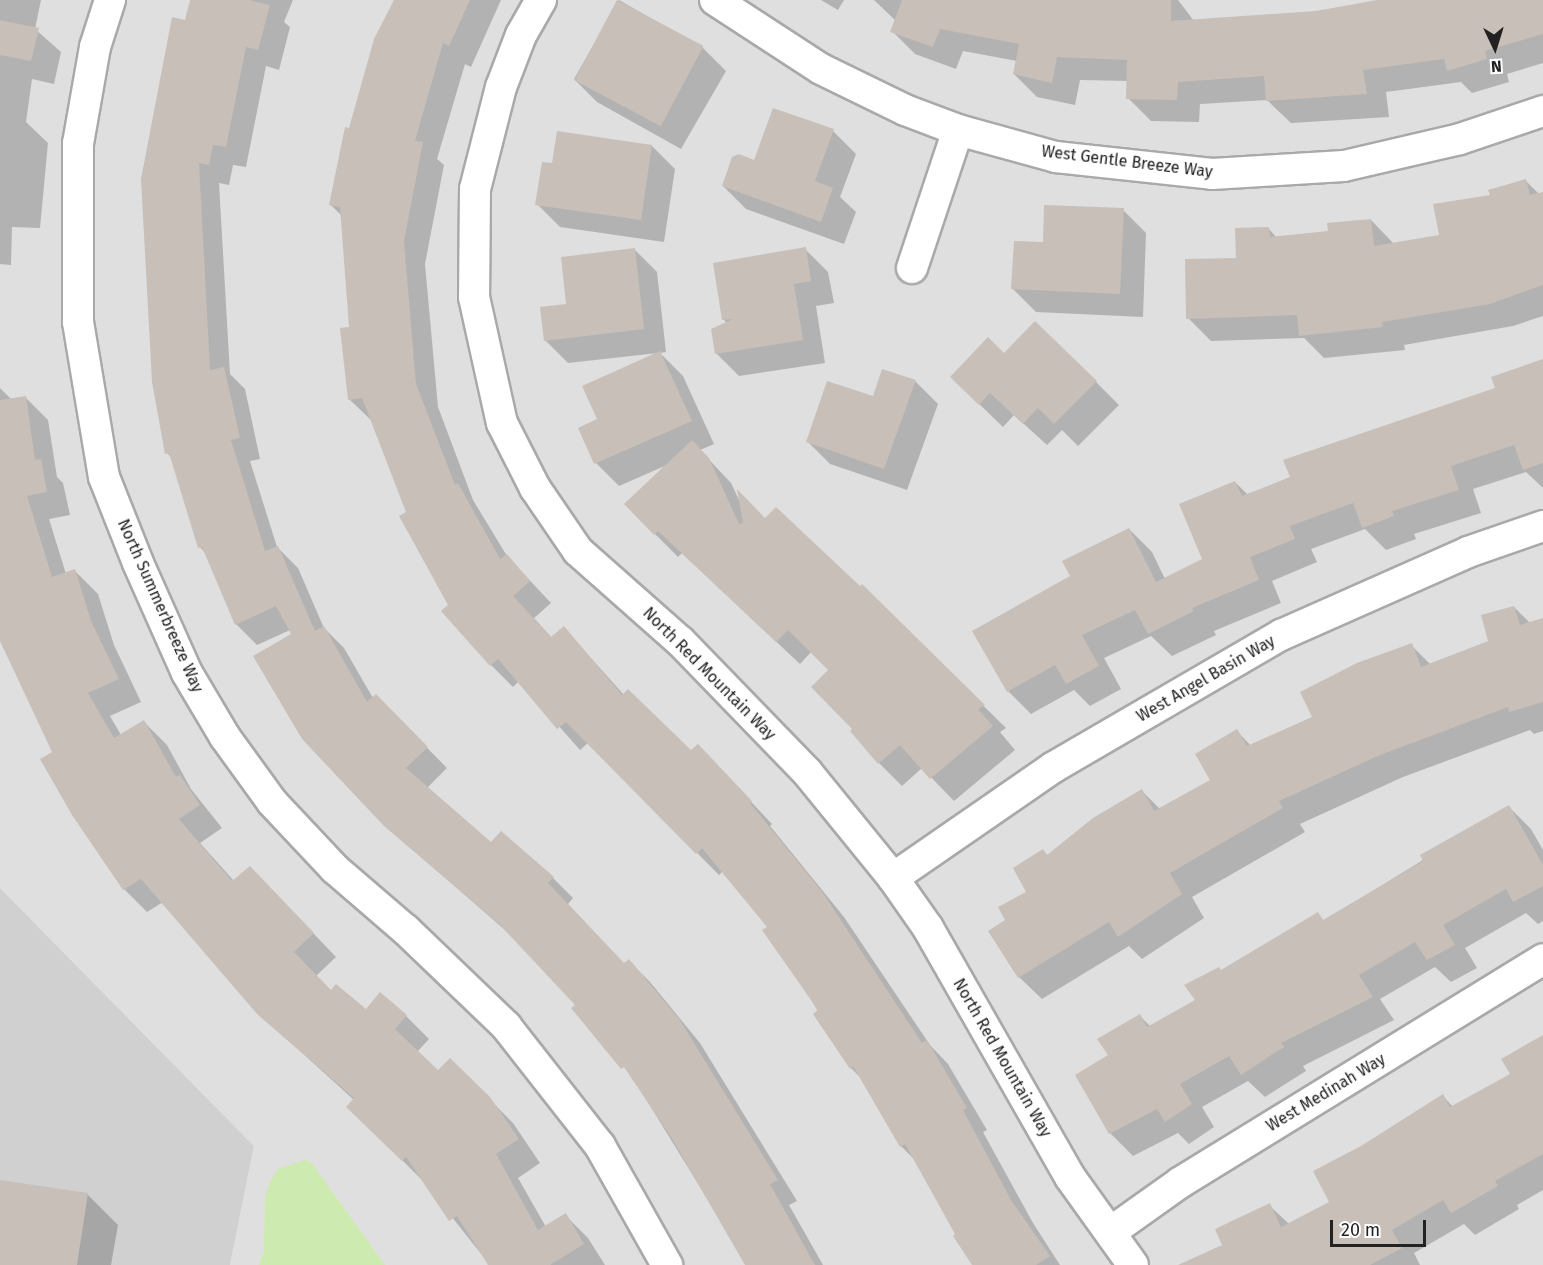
<!DOCTYPE html>
<style>
body{margin:0}
#map{position:relative;width:1543px;height:1265px;overflow:hidden;background:#f2efe9;font-family:"Fira Sans",sans-serif}
div>[style]{position:absolute}
[style*='--x']{left:calc(var(--x)*1px);top:calc(var(--y)*1px);width:calc(var(--w)*1px);rotate:calc(var(--a)*1deg)}
.residential>*{inset:0;background:#e0dfdf}
.religious>*{inset:0;background:#d0d0d0}
.grass>*{inset:0;background:#cdebb0}
.shadow>*{inset:0;background:#0003}
.building>*{inset:0;background:#c7bfb8;transform-origin:0 0}
.roads{filter:drop-shadow(2px 0 #a9a9a9) drop-shadow(-2px 0 #a9a9a9) drop-shadow(0 2px #a9a9a9) drop-shadow(0 -2px #a9a9a9)}
.minor>*{height:30px;margin:-15px;padding:0 15px;transform-origin:15px;border-radius:15px;background:#fff}
span{translate:-50% -50%;white-space:nowrap;text-align:center;line-height:1.15;-webkit-text-stroke:6px #fff;paint-order:stroke}
.street-label{font-size:16px;color:#222}
.north{position:absolute;left:1465px;top:18px;width:60px;height:60px;-webkit-text-stroke:4px #fff;paint-order:stroke;rotate:176deg;font-size:16px;font-weight:700;line-height:24px;text-align:center;color:#222}
.north::after{content:'';display:block;margin:auto;width:21px;height:27px;background:#222;clip-path:polygon(50% 0,100% 100%,50% 72%,0 100%)}
.scale{position:absolute;left:1330px;top:1220px;width:96px;height:27px;box-sizing:border-box;border:3px solid #222;border-top:0;padding-left:8px;font-size:18px;line-height:21px;white-space:nowrap;color:#222;-webkit-text-stroke:4px #fff;paint-order:stroke}
</style>
<div id="map">
<div class="residential">
<i style="clip-path:polygon(0 0,1543px 0,1543px 1265px,230px 1265px,254px 1146px,0 888px)"></i>
</div>
<div class="religious">
<i style="clip-path:polygon(0 888px,254px 1146px,230px 1265px,0 1265px)"></i>
</div>
<div class="grass">
<i style="clip-path:polygon(305px 1160px,311px 1162px,385px 1265px,259px 1265px,264px 1251px,265px 1197px,270px 1182px,278px 1169px)"></i>
</div>
<div class="shadow">
<i style="clip-path:polygon(0 0,41px 0,35px 29px,61px 52px,54px 84px,32px 79px,26px 122px,48px 143px,40px 228px,12px 227px,11px 265px,0 264px)"></i>
<i style="clip-path:polygon(192px 0,293px 0,284px 22px,290px 27px,279px 70px,266px 66px,246px 167px,233px 165px,229px 185px,219px 183px,230px 374px,245px 389px,260px 459px,250px 461px,277px 547px,298px 568px,324px 628px,344px 648px,373px 698px,376px 696px,447px 768px,427px 788px,492px 844px,553px 878px,573px 898px,568px 904px,625px 965px,629px 961px,650px 982px,700px 1043px,797px 1201px,789px 1205px,823px 1265px,748px 1265px,633px 1078px,577px 1005px,515px 939px,385px 825px,290px 630px,257px 645px,236px 624px,206px 554px,200px 547px,172px 458px,167px 453px,186px 22px)"></i>
<i style="clip-path:polygon(394px 0,501px 0,471px 67px,465px 64px,437px 159px,444px 165px,425px 264px,438px 407px,473px 500px,507px 556px,551px 603px,534px 618px,552px 638px,564px 628px,624px 695px,691px 753px,719px 768px,772px 824px,770px 826px,844px 917px,930px 1045px,948px 1064px,987px 1130px,983px 1132px,1033px 1223px,1060px 1265px,974px 1265px,915px 1160px,901px 1146px,862px 1079px,851px 1068px,769px 927px,723px 871px,719px 875px,588px 743px,580px 750px,519px 681px,513px 687px,491px 665px,450px 605px,408px 513px,372px 421px,349px 399px,350px 328px,342px 216px,331px 205px,350px 129px)"></i>
<i style="clip-path:polygon(619px 0,703px 48px,726px 71px,681px 149px,597px 102px,574px 79px)"></i>
<i style="clip-path:polygon(821px 0,844px 0,838px 10px)"></i>
<i style="clip-path:polygon(874px 0,1178px 0,1194px 21px,1316px 12px,1394px 0,1543px 0,1543px 63px,1507px 74px,1509px 82px,1472px 93px,1461px 82px,1386px 92px,1389px 117px,1291px 123px,1267px 100px,1200px 104px,1199px 122px,1151px 121px,1128px 98px,1128px 81px,1080px 80px,1075px 105px,1037px 97px,1014px 74px,1017px 61px,963px 51px,956px 69px,915px 54px,892px 31px,896px 21px)"></i>
<i style="clip-path:polygon(833px 131px,856px 154px,840px 197px,856px 212px,844px 244px,746px 209px,723px 186px,755px 162px)"></i>
<i style="clip-path:polygon(652px 146px,675px 169px,664px 242px,560px 227px,537px 204px,553px 165px)"></i>
<i style="clip-path:polygon(1525px 180px,1539px 194px,1543px 193px,1543px 316px,1513px 326px,1404px 345px,1405px 350px,1324px 358px,1304px 338px,1211px 341px,1188px 318px,1269px 229px,1277px 238px,1330px 233px,1371px 220px,1394px 244px,1440px 236px,1491px 196px)"></i>
<i style="clip-path:polygon(1123px 210px,1146px 233px,1143px 317px,1036px 312px,1013px 289px,1044px 244px)"></i>
<i style="clip-path:polygon(634px 249px,657px 272px,666px 352px,660px 353px,683px 376px,714px 444px,700px 450px,731px 483px,740px 502px,860px 588px,862px 586px,1006px 728px,1000px 732px,1015px 750px,954px 801px,922px 768px,902px 786px,879px 763px,855px 729px,830px 670px,812px 651px,800px 664px,682px 553px,678px 557px,655px 534px,667px 465px,619px 486px,596px 463px,580px 428px,599px 420px,658px 353px,568px 363px,545px 340px,568px 305px)"></i>
<i style="clip-path:polygon(805px 249px,828px 272px,834px 303px,816px 306px,825px 363px,739px 376px,716px 353px,727px 323px,723px 319px)"></i>
<i style="clip-path:polygon(1004px 355px,1096px 382px,1119px 405px,1078px 446px,1062px 430px,1047px 445px,1014px 415px,1003px 427px,974px 399px)"></i>
<i style="clip-path:polygon(1543px 361px,1543px 488px,1526px 472px,1473px 489px,1481px 513px,1414px 534px,1416px 539px,1386px 550px,1365px 529px,1311px 549px,1317px 562px,1272px 581px,1281px 603px,1214px 631px,1216px 635px,1172px 656px,1151px 636px,1104px 658px,1121px 689px,1090px 706px,1074px 690px,1031px 714px,1008px 691px,974px 631px,1072px 577px,1129px 529px,1152px 552px,1165px 579px,1204px 560px,1235px 482px,1248px 495px,1497px 389px)"></i>
<i style="clip-path:polygon(915px 381px,938px 404px,907px 490px,830px 464px,807px 441px,873px 398px)"></i>
<i style="clip-path:polygon(0 388px,12px 400px,25px 397px,48px 420px,57px 477px,63px 483px,70px 515px,49px 519px,66px 574px,75px 571px,98px 594px,114px 645px,141px 702px,110px 716px,121px 735px,144px 722px,167px 745px,191px 789px,222px 828px,200px 843px,234px 881px,272px 890px,336px 957px,316px 976px,331px 992px,366px 1011px,406px 1016px,429px 1039px,417px 1052px,438px 1072px,450px 1060px,513px 1123px,540px 1163px,518px 1178px,546px 1227px,565px 1215px,588px 1238px,605px 1265px,490px 1265px,424px 1182px,371px 1129px,354px 1100px,258px 1013px,163px 902px,147px 912px,124px 889px,42px 759px,54px 753px,0 637px)"></i>
<i style="clip-path:polygon(1514px 607px,1530px 623px,1543px 620px,1543px 731px,1534px 734px,1530px 730px,1403px 777px,1300px 824px,1305px 832px,1192px 897px,1204px 918px,1142px 959px,1129px 946px,1042px 999px,1019px 977px,1006px 921px,1028px 893px,1043px 851px,1048px 856px,1142px 791px,1160px 809px,1212px 780px,1237px 731px,1251px 746px,1314px 718px,1411px 645px,1431px 665px,1490px 642px)"></i>
<i style="clip-path:polygon(1509px 807px,1531px 829px,1543px 850px,1543px 921px,1538px 924px,1526px 913px,1465px 948px,1477px 968px,1451px 982px,1435px 967px,1380px 999px,1394px 1020px,1303px 1066px,1306px 1071px,1265px 1097px,1248px 1081px,1202px 1107px,1214px 1127px,1189px 1144px,1178px 1133px,1133px 1156px,1110px 1133px,1110px 1055px,1140px 1016px,1151px 1027px,1198px 1001px,1222px 971px,1318px 914px,1324px 921px)"></i>
<i style="clip-path:polygon(1543px 1037px,1543px 1190px,1517px 1205px,1519px 1209px,1475px 1235px,1464px 1224px,1414px 1253px,1420px 1265px,1201px 1265px,1269px 1205px,1289px 1224px,1331px 1203px,1362px 1147px,1443px 1096px,1453px 1107px,1512px 1074px)"></i>
<i style="clip-path:polygon(0 1181px,88px 1195px,118px 1225px,111px 1265px,0 1265px)"></i>
</div>
<div class="building">
<i style="clip-path:polygon(190px 0,249px 0,270px 5px,258px 50px,246px 47px,226px 147px,213px 145px,209px 165px,199px 163px,210px 370px,224px 367px,240px 438px,231px 440px,265px 551px,278px 546px,315px 631px,324px 626px,367px 702px,376px 694px,428px 747px,406px 768px,491px 842px,501px 831px,554px 877px,548px 883px,624px 963px,629px 959px,680px 1020px,778px 1180px,770px 1184px,815px 1265px,745px 1265px,671px 1137px,624px 1067px,621px 1069px,571px 1008px,575px 1005px,499px 924px,384px 826px,302px 739px,253px 656px,291px 634px,276px 606px,235px 625px,202px 547px,198px 548px,169px 453px,165px 454px,152px 382px,141px 179px,172px 17px,185px 20px)"></i>
<i style="clip-path:polygon(394px 0,470px 0,449px 46px,443px 43px,415px 141px,423px 142px,404px 241px,416px 384px,455px 485px,458px 483px,500px 559px,507px 554px,530px 581px,513px 596px,551px 637px,564px 626px,622px 695px,628px 689px,691px 750px,698px 744px,752px 801px,750px 803px,823px 893px,922px 1043px,927px 1040px,967px 1108px,963px 1110px,1011px 1200px,1050px 1256px,1036px 1265px,972px 1265px,953px 1236px,955px 1234px,905px 1144px,900px 1147px,853px 1066px,850px 1069px,813px 1014px,818px 1010px,762px 930px,767px 927px,702px 848px,696px 854px,566px 722px,557px 729px,498px 659px,490px 666px,441px 611px,448px 605px,399px 516px,406px 512px,362px 398px,348px 400px,340px 328px,349px 327px,340px 207px,329px 205px,345px 127px,349px 128px,374px 39px)"></i>
<i style="left:617px;top:0;width:98px;height:91px;rotate:28deg"></i>
<i style="clip-path:polygon(902px 0,1171px 0,1171px 21px,1316px 11px,1377px 0,1543px 0,1543px 34px,1485px 51px,1487px 59px,1447px 71px,1444px 59px,1363px 70px,1367px 94px,1266px 101px,1264px 76px,1178px 82px,1177px 100px,1126px 99px,1127px 60px,1057px 57px,1052px 83px,1013px 74px,1019px 44px,940px 29px,933px 47px,890px 32px)"></i>
<i style="clip-path:polygon(0 20px,39px 28px,31px 61px,0 55px)"></i>
<i style="clip-path:polygon(773px 108px,834px 129px,815px 181px,833px 188px,821px 222px,722px 186px,732px 157px,739px 154px,754px 160px)"></i>
<i style="clip-path:polygon(557px 131px,652px 145px,641px 220px,535px 205px,542px 162px,552px 163px)"></i>
<i style="clip-path:polygon(1526px 179px,1530px 195px,1543px 192px,1543px 285px,1490px 304px,1382px 322px,1383px 327px,1299px 336px,1297px 315px,1186px 319px,1185px 259px,1236px 258px,1235px 228px,1269px 227px,1270px 237px,1328px 231px,1327px 223px,1371px 219px,1374px 246px,1439px 235px,1433px 204px,1490px 195px,1488px 190px)"></i>
<i style="clip-path:polygon(1044px 205px,1124px 208px,1120px 294px,1011px 289px,1014px 241px,1043px 242px)"></i>
<i style="clip-path:polygon(806px 247px,811px 281px,794px 284px,803px 340px,715px 354px,711px 329px,733px 319px,722px 320px,713px 263px)"></i>
<i style="clip-path:polygon(635px 248px,644px 329px,544px 341px,540px 307px,566px 304px,561px 257px)"></i>
<i style="clip-path:polygon(1035px 321px,1097px 381px,1054px 424px,1038px 408px,1023px 424px,990px 393px,979px 405px,950px 377px,988px 337px,1004px 353px)"></i>
<i style="clip-path:polygon(660px 351px,692px 421px,594px 464px,578px 428px,597px 419px,582px 386px)"></i>
<i style="clip-path:polygon(1543px 359px,1543px 463px,1523px 470px,1514px 445px,1451px 466px,1459px 490px,1392px 511px,1394px 516px,1362px 528px,1353px 503px,1290px 526px,1295px 539px,1250px 557px,1259px 580px,1192px 608px,1194px 611px,1148px 634px,1135px 610px,1082px 635px,1099px 666px,1066px 684px,1055px 665px,1007px 692px,972px 631px,1070px 576px,1062px 561px,1129px 528px,1156px 582px,1202px 559px,1179px 504px,1235px 481px,1242px 496px,1290px 477px,1283px 460px,1495px 388px,1491px 377px)"></i>
<i style="clip-path:polygon(882px 369px,916px 380px,884px 469px,806px 442px,827px 381px,873px 396px)"></i>
<i style="clip-path:polygon(26px 396px,35px 460px,41px 459px,47px 492px,27px 496px,52px 577px,75px 569px,91px 621px,119px 679px,88px 693px,114px 738px,144px 720px,176px 777px,180px 775px,200px 805px,179px 819px,232px 881px,250px 866px,314px 933px,294px 952px,331px 990px,336px 984px,366px 1009px,380px 992px,407px 1015px,395px 1029px,438px 1070px,450px 1058px,490px 1097px,519px 1139px,496px 1154px,538px 1230px,566px 1213px,584px 1244px,550px 1265px,488px 1265px,457px 1216px,449px 1221px,406px 1157px,402px 1161px,346px 1107px,354px 1098px,257px 1014px,141px 879px,123px 890px,72px 815px,40px 759px,52px 752px,0 641px,0 400px)"></i>
<i style="clip-path:polygon(692px 440px,709px 458px,739px 524px,743px 523px,737px 489px,765px 518px,776px 507px,860px 586px,862px 584px,985px 705px,978px 709px,993px 726px,930px 779px,900px 745px,878px 764px,850px 731px,852px 729px,811px 687px,828px 670px,788px 630px,776px 642px,658px 531px,654px 535px,624px 504px)"></i>
<i style="clip-path:polygon(1514px 606px,1520px 625px,1543px 618px,1543px 702px,1509px 712px,1508px 707px,1380px 755px,1279px 801px,1283px 808px,1170px 873px,1182px 894px,1118px 937px,1109px 922px,1018px 978px,988px 931px,1005px 920px,998px 907px,1026px 892px,1013px 868px,1043px 849px,1047px 855px,1093px 818px,1142px 789px,1154px 811px,1210px 780px,1195px 754px,1237px 729px,1247px 746px,1312px 717px,1300px 692px,1357px 663px,1412px 643px,1421px 667px,1488px 641px,1481px 615px)"></i>
<i style="clip-path:polygon(1509px 805px,1543px 865px,1543px 886px,1513px 902px,1506px 889px,1443px 925px,1455px 945px,1427px 960px,1415px 942px,1359px 975px,1373px 997px,1281px 1043px,1284px 1047px,1241px 1075px,1229px 1056px,1180px 1084px,1192px 1104px,1165px 1122px,1157px 1109px,1109px 1134px,1075px 1075px,1108px 1055px,1097px 1039px,1140px 1014px,1147px 1027px,1195px 1000px,1184px 985px,1219px 967px,1221px 970px,1318px 912px,1323px 920px,1423px 861px,1420px 855px)"></i>
<i style="clip-path:polygon(1543px 1035px,1543px 1154px,1495px 1181px,1498px 1186px,1451px 1213px,1443px 1200px,1392px 1230px,1402px 1248px,1370px 1265px,1178px 1265px,1222px 1245px,1215px 1229px,1270px 1203px,1281px 1227px,1329px 1202px,1313px 1171px,1361px 1146px,1443px 1094px,1450px 1107px,1510px 1074px,1501px 1059px)"></i>
<i style="clip-path:polygon(0 1180px,88px 1193px,77px 1265px,0 1265px)"></i>
</div>
<div class="roads">
<div class="minor">
<i style="--x:110;--y:0;--w:49;--a:107.7"></i>
<i style="--x:95;--y:47;--w:97;--a:100"></i>
<i style="--x:78;--y:143;--w:179;--a:90"></i>
<i style="--x:78;--y:322;--w:157;--a:80.5"></i>
<i style="--x:104;--y:477;--w:92;--a:68.4"></i>
<i style="--x:138;--y:563;--w:120;--a:66"></i>
<i style="--x:187;--y:673;--w:74;--a:59.3"></i>
<i style="--x:225;--y:737;--w:80;--a:54.1"></i>
<i style="--x:272;--y:802;--w:92;--a:46.8"></i>
<i style="--x:335;--y:869;--w:94;--a:40.7"></i>
<i style="--x:406;--y:930;--w:139;--a:43.8"></i>
<i style="--x:506;--y:1026;--w:152;--a:51.9"></i>
<i style="--x:600;--y:1146;--w:137;--a:60.6"></i>
<i style="--x:541;--y:0;--w:40;--a:119.7"></i>
<i style="--x:521;--y:35;--w:56;--a:111"></i>
<i style="--x:501;--y:87;--w:105;--a:104.3"></i>
<i style="--x:475;--y:189;--w:108;--a:90.5"></i>
<i style="--x:474;--y:297;--w:129;--a:77.5"></i>
<i style="--x:502;--y:423;--w:73;--a:63.1"></i>
<i style="--x:535;--y:488;--w:76;--a:55.7"></i>
<i style="--x:578;--y:551;--w:137;--a:41.5"></i>
<i style="--x:681;--y:642;--w:181;--a:45.9"></i>
<i style="--x:807;--y:772;--w:136;--a:50.9"></i>
<i style="--x:893;--y:878;--w:61;--a:55"></i>
<i style="--x:928;--y:928;--w:287;--a:60.3"></i>
<i style="--x:1070;--y:1177;--w:108;--a:54.4"></i>
<i style="--x:715;--y:0;--w:126;--a:33.1"></i>
<i style="--x:821;--y:69;--w:93;--a:26"></i>
<i style="--x:905;--y:110;--w:57;--a:20.7"></i>
<i style="--x:958;--y:130;--w:102;--a:15.4"></i>
<i style="--x:1056;--y:157;--w:157;--a:6.2"></i>
<i style="--x:1212;--y:174;--w:132;--a:-3.5"></i>
<i style="--x:1344;--y:166;--w:119;--a:-13.1"></i>
<i style="--x:1460;--y:139;--w:88;--a:-18.6"></i>
<i style="--x:912;--y:268;--w:145;--a:-71.6"></i>
<i style="--x:893;--y:878;--w:196;--a:-34.6"></i>
<i style="--x:1054;--y:767;--w:263;--a:-30.2"></i>
<i style="--x:1281;--y:635;--w:205;--a:-23.9"></i>
<i style="--x:1468;--y:552;--w:79;--a:-19.1"></i>
<i style="--x:1112;--y:1231;--w:85;--a:-35.4"></i>
<i style="--x:1181;--y:1182;--w:425;--a:-31.6"></i>
</div>
</div>
<div class="street-label">
<span style="left:1127px;top:162px;rotate:7deg">West Gentle Breeze Way</span>
<span style="left:160px;top:606px;rotate:66deg">North Summerbreeze Way</span>
<span style="left:709px;top:674px;rotate:45deg">North Red Mountain Way</span>
<span style="left:1206px;top:679px;rotate:-30deg">West Angel Basin Way</span>
<span style="left:1002px;top:1058px;rotate:60deg">North Red Mountain Way</span>
<span style="left:1326px;top:1093px;rotate:-31deg">West Medinah Way</span>
</div>
<div class="north">N</div>
<div class="scale">20 m</div>
</div>
